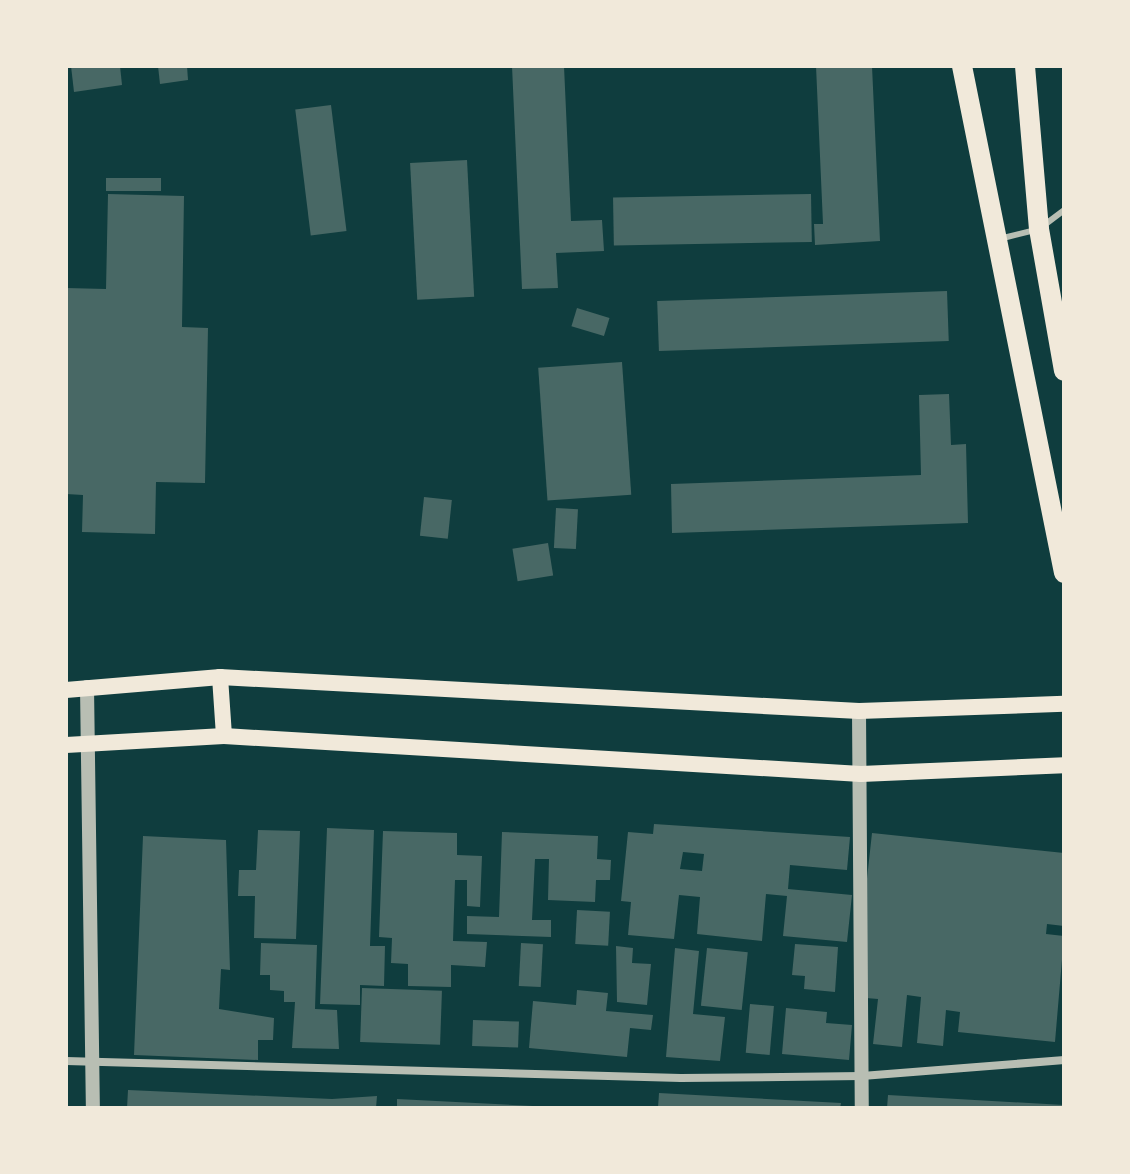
<!DOCTYPE html>
<style>
body{margin:0}
#map{position:relative;width:1130px;height:1174px;overflow:hidden;background:#0f3d3e;font-family:"DM Sans",sans-serif}
div>[style]{position:absolute}
[style*='--x']{left:calc(var(--x)*1px);top:calc(var(--y)*1px);width:calc(var(--w)*1px);rotate:calc(var(--a)*1deg)}
.building>*{inset:0;background:#486865;transform-origin:0 0}
.service>*{height:6px;margin:-3px;padding:0 3px;transform-origin:3px;border-radius:3px;background:#b8beb3}
.minor>*{height:8px;margin:-4px;padding:0 4px;transform-origin:4px;border-radius:4px;background:#b8beb3}
.tertiary>*{height:14px;margin:-7px;padding:0 7px;transform-origin:7px;border-radius:7px;background:#b8beb3}
.secondary>*{height:16px;margin:-8px;padding:0 8px;transform-origin:8px;border-radius:8px;background:#f1e9da}
.primary>*{height:20px;margin:-10px;padding:0 10px;transform-origin:10px;border-radius:10px;background:#f1e9da}
span{translate:-50% -50%;white-space:nowrap;text-align:center;line-height:1.15;-webkit-text-stroke:8px #f1e9da;paint-order:stroke}
.frame{position:absolute;inset:0;border:68px solid #f1e9da;pointer-events:none}
</style>
<div id="map">
<div class="building">
<i style="clip-path:polygon(71px 66px,120px 66px,122px 85px,74px 92px)"></i>
<i style="clip-path:polygon(158px 66px,187px 66px,188px 80px,160px 84px)"></i>
<i style="clip-path:polygon(512px 66px,564px 66px,571px 221px,602px 220px,604px 251px,556px 253px,558px 288px,522px 289px)"></i>
<i style="clip-path:polygon(816px 66px,872px 66px,880px 241px,815px 245px,814px 224px,823px 224px)"></i>
<i style="left:331px;top:105px;width:127px;height:36px;rotate:83deg"></i>
<i style="left:467px;top:160px;width:137px;height:57px;rotate:87deg"></i>
<i style="left:161px;top:178px;width:13px;height:55px;rotate:90deg"></i>
<i style="clip-path:polygon(108px 194px,184px 196px,182px 327px,208px 328px,205px 483px,156px 482px,155px 534px,82px 532px,83px 495px,66px 494px,66px 288px,106px 289px)"></i>
<i style="left:811px;top:194px;width:48px;height:198px;rotate:89deg"></i>
<i style="left:947px;top:291px;width:50px;height:290px;rotate:88deg"></i>
<i style="left:577px;top:308px;width:34px;height:19px;rotate:17deg"></i>
<i style="left:622px;top:362px;width:133px;height:84px;rotate:86deg"></i>
<i style="clip-path:polygon(949px 394px,951px 445px,966px 444px,968px 523px,672px 533px,671px 484px,921px 475px,919px 395px)"></i>
<i style="left:424px;top:497px;width:28px;height:39px;rotate:6deg"></i>
<i style="left:556px;top:508px;width:22px;height:40px;rotate:3deg"></i>
<i style="left:548px;top:543px;width:33px;height:36px;rotate:81deg"></i>
<i style="clip-path:polygon(evenodd,654px 824px,850px 837px,847px 870px,790px 865px,788px 889px,852px 895px,847px 942px,783px 936px,787px 896px,766px 894px,762px 941px,697px 934px,700px 897px,679px 895px,674px 939px,628px 935px,631px 902px,621px 901px,628px 832px,653px 834px,654px 824px,683px 852px,704px 854px,702px 871px,680px 869px,683px 852px)"></i>
<i style="clip-path:polygon(327px 828px,374px 830px,370px 946px,385px 946px,384px 986px,360px 985px,360px 1005px,320px 1004px)"></i>
<i style="clip-path:polygon(258px 830px,300px 831px,296px 939px,254px 938px,255px 896px,238px 896px,239px 870px,256px 870px)"></i>
<i style="clip-path:polygon(383px 831px,457px 833px,457px 855px,482px 856px,480px 907px,467px 906px,467px 880px,455px 880px,453px 941px,487px 942px,485px 967px,451px 965px,451px 987px,408px 986px,408px 964px,391px 963px,392px 938px,379px 937px)"></i>
<i style="clip-path:polygon(502px 832px,598px 836px,597px 859px,611px 860px,610px 880px,596px 880px,595px 902px,548px 900px,549px 859px,535px 859px,532px 920px,551px 920px,551px 937px,467px 934px,467px 916px,499px 917px)"></i>
<i style="clip-path:polygon(872px 833px,1064px 853px,1064px 926px,1047px 924px,1046px 934px,1064px 936px,1055px 1042px,958px 1032px,960px 1012px,946px 1010px,943px 1046px,917px 1043px,921px 997px,907px 995px,902px 1047px,873px 1044px,878px 999px,854px 997px)"></i>
<i style="clip-path:polygon(143px 836px,226px 840px,230px 970px,221px 969px,219px 1009px,274px 1018px,273px 1040px,258px 1040px,258px 1060px,134px 1055px)"></i>
<i style="left:577px;top:910px;width:33px;height:34px;rotate:3deg"></i>
<i style="clip-path:polygon(261px 943px,317px 945px,315px 1009px,337px 1010px,339px 1049px,292px 1048px,295px 1002px,284px 1002px,284px 991px,270px 990px,270px 975px,260px 975px)"></i>
<i style="left:521px;top:943px;width:22px;height:43px;rotate:3deg"></i>
<i style="clip-path:polygon(795px 944px,838px 947px,835px 992px,804px 989px,805px 976px,792px 975px)"></i>
<i style="clip-path:polygon(616px 946px,633px 948px,632px 963px,651px 964px,647px 1005px,617px 1002px)"></i>
<i style="clip-path:polygon(675px 948px,699px 951px,693px 1014px,725px 1017px,720px 1061px,666px 1057px)"></i>
<i style="left:707px;top:948px;width:41px;height:58px;rotate:6deg"></i>
<i style="left:362px;top:988px;width:80px;height:54px;rotate:2deg"></i>
<i style="clip-path:polygon(577px 990px,608px 993px,606px 1011px,653px 1015px,651px 1030px,630px 1028px,627px 1057px,529px 1048px,533px 1001px,576px 1005px)"></i>
<i style="left:750px;top:1004px;width:24px;height:49px;rotate:5deg"></i>
<i style="clip-path:polygon(786px 1008px,827px 1012px,826px 1023px,852px 1025px,849px 1060px,782px 1054px)"></i>
<i style="left:473px;top:1020px;width:46px;height:26px;rotate:2deg"></i>
<i style="clip-path:polygon(128px 1090px,332px 1099px,377px 1096px,376px 1108px,127px 1108px)"></i>
<i style="clip-path:polygon(659px 1093px,841px 1103px,840px 1108px,658px 1108px)"></i>
<i style="clip-path:polygon(888px 1095px,1064px 1105px,1064px 1108px,887px 1108px)"></i>
<i style="clip-path:polygon(397px 1099px,533px 1106px,533px 1108px,397px 1108px)"></i>
</div>
<div class="service">
<i style="--x:999;--y:239;--w:41;--a:-14"></i>
<i style="--x:1039;--y:229;--w:31;--a:-37"></i>
</div>
<div class="minor">
<i style="--x:66;--y:1061;--w:615;--a:1.58"></i>
<i style="--x:681;--y:1078;--w:181;--a:-0.6"></i>
<i style="--x:862;--y:1076;--w:203;--a:-4.5"></i>
</div>
<div class="tertiary">
<i style="--x:87;--y:687;--w:421;--a:89.2"></i>
<i style="--x:859;--y:711;--w:397;--a:89.6"></i>
</div>
<div class="secondary">
<i style="--x:220;--y:677;--w:59;--a:86.1"></i>
<i style="--x:66;--y:690;--w:155;--a:-4.8"></i>
<i style="--x:220;--y:677;--w:640;--a:3.05"></i>
<i style="--x:859;--y:711;--w:205;--a:-2"></i>
<i style="--x:66;--y:745;--w:158;--a:-3.3"></i>
<i style="--x:224;--y:736;--w:638;--a:3.41"></i>
<i style="--x:861;--y:774;--w:203;--a:-2.5"></i>
</div>
<div class="primary">
<i style="--x:962;--y:66;--w:517;--a:78.62"></i>
<i style="--x:1025;--y:66;--w:164;--a:85.1"></i>
<i style="--x:1039;--y:229;--w:144;--a:80"></i>
</div>
<div class="frame"></div>
</div>
